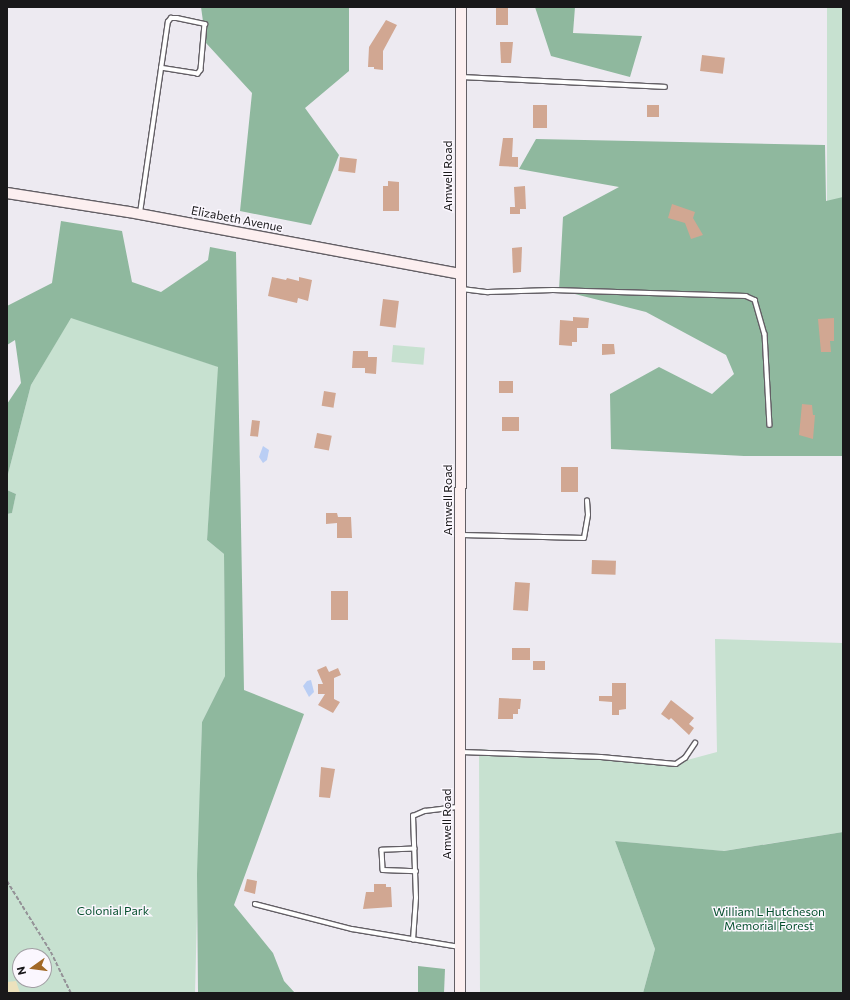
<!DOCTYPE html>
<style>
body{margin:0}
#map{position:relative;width:850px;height:1000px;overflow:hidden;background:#edeaf1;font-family:Commissioner,sans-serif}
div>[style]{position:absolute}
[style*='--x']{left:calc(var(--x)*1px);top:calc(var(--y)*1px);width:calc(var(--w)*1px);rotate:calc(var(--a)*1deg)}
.green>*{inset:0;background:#c7e1d0;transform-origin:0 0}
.forest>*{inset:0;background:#8fb89e}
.sand>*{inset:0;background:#ece2bd}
.water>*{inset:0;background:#bacef4}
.building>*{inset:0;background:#d1a792;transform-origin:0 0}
.path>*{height:1.5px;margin-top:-0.75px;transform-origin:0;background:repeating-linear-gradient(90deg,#949297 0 4px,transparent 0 6px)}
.roads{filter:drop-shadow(1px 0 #635f65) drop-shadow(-1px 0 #635f65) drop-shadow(0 1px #635f65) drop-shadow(0 -1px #635f65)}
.lane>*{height:3.5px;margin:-1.75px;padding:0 1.75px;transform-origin:1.75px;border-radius:1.75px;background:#fff}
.secondary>*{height:10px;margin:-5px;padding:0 5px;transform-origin:5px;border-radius:5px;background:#fceff0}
span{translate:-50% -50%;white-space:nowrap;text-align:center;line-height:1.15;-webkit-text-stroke:3px #fbf7fe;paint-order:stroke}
.street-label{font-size:12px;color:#19181a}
.park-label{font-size:12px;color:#06502e}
.frame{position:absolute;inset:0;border:8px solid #19181a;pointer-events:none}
.north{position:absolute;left:12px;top:948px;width:40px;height:40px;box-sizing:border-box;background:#fbf7fe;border:1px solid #a19ea3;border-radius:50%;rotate:256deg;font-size:11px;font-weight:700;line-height:16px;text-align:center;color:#19181a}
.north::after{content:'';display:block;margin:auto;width:14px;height:18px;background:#a26927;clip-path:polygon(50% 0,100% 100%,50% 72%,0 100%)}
</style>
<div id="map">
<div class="green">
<i style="left:827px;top:7px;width:16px;height:195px"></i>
<i style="clip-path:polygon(evenodd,71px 317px,219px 367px,207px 540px,224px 554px,225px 676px,202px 722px,195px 993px,7px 993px,7px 514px,12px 513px,16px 494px,7px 490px,7px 478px,31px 385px,71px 317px,20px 956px,44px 956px,44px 980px,20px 980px,20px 956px)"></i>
<i style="left:393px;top:345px;width:32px;height:17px;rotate:5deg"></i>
<i style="clip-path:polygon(715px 639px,843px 643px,843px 832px,723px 851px,615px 841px,655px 949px,643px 993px,480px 993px,479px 749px,642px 763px,676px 763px,717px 752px)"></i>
</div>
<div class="forest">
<i style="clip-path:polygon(201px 7px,349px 7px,349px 71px,305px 108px,339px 155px,311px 225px,240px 211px,252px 93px,206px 43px)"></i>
<i style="clip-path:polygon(535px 7px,575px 7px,573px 33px,642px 36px,630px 77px,551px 56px)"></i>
<i style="clip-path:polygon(536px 139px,825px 145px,826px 201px,843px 197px,843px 456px,744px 456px,611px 449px,610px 394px,659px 367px,712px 394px,734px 374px,726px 355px,646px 312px,559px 290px,563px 217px,619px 187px,519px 169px)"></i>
<i style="clip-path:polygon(61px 221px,122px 231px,132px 282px,161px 292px,208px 260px,210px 247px,236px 252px,244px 690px,304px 714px,234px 905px,273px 953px,284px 981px,295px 993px,198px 993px,197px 874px,202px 722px,225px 676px,224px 554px,207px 540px,218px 367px,71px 318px,31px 385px,7px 478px,7px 404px,21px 383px,15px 340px,7px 345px,7px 306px,52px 283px)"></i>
<i style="clip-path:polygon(7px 490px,16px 494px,12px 513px,7px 514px)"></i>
<i style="clip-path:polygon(843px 832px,843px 993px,643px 993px,655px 949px,615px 841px,724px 851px)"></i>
<i style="clip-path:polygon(418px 966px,445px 969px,444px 993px,418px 993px)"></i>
</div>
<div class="sand">
<i style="clip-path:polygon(16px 981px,20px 993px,7px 992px,7px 982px)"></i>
</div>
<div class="water">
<i style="clip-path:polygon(263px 446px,269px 450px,267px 460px,263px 463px,259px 457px)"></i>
<i style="clip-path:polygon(311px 680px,314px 692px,309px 697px,303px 686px,307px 681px)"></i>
</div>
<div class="building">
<i style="left:496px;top:7px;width:12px;height:18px"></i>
<i style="clip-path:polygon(386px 20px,397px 25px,383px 51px,383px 70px,374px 69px,374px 67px,368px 67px,369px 47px)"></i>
<i style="clip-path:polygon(500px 42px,513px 42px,511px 63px,501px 63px)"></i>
<i style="left:702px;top:55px;width:23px;height:16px;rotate:7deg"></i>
<i style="left:533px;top:105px;width:14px;height:23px"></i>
<i style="left:647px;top:105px;width:12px;height:12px"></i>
<i style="clip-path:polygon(503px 138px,513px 138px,512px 157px,518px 157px,518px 167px,499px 166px)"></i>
<i style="left:340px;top:157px;width:17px;height:14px;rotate:7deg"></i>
<i style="clip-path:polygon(388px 181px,399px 182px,399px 211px,383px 211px,383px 186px,388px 186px)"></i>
<i style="clip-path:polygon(525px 186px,526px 209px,520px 209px,520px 214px,510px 214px,510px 207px,515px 207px,514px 187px)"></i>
<i style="clip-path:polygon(672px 204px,695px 212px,693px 218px,703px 235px,691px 239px,685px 223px,668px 218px)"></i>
<i style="clip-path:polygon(522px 247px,521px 272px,513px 273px,512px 248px)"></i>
<i style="clip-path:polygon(272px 277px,286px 280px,287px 278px,299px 281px,299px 277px,312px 280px,308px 301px,298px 298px,297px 303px,268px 296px)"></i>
<i style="left:383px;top:299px;width:16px;height:27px;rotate:7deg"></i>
<i style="clip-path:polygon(573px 317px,589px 318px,588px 328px,577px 328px,577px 342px,572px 342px,572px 346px,559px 345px,560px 320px,573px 321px)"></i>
<i style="clip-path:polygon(834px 318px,834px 341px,830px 341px,831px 352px,821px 352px,818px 319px)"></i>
<i style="clip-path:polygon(602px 344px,614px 344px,615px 354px,602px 355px)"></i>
<i style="clip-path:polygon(353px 351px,368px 351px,368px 357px,377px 357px,376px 374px,365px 373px,365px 368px,352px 368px)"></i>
<i style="left:499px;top:381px;width:14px;height:12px"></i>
<i style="left:324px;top:391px;width:12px;height:15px;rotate:9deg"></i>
<i style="clip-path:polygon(802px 404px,812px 405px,813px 415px,815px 415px,813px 439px,799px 435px)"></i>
<i style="left:502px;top:417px;width:17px;height:14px"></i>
<i style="left:252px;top:420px;width:8px;height:16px;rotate:7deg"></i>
<i style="left:317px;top:433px;width:15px;height:15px;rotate:11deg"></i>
<i style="left:561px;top:467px;width:17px;height:25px"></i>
<i style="clip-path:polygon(326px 513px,337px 513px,338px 517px,351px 517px,352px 538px,337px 538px,337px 523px,326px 524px)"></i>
<i style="left:592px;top:560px;width:24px;height:14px;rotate:2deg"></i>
<i style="left:515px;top:582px;width:15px;height:28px;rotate:4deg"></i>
<i style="left:331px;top:591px;width:17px;height:29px"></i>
<i style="left:512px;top:648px;width:18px;height:12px"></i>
<i style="left:533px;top:661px;width:12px;height:9px"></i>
<i style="clip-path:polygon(326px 666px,329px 672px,338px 668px,341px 675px,334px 678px,334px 699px,340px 702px,333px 713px,318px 705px,325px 694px,318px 694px,318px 684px,323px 684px,317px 670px)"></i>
<i style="clip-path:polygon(612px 683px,626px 683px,626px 709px,619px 710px,619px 715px,612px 715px,612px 702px,599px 701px,599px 696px,612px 696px)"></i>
<i style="clip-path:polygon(499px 698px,521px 699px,520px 709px,518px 709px,518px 714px,513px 714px,513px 719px,498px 719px)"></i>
<i style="clip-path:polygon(671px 700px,694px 718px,689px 724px,694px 728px,689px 735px,671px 718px,669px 720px,661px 714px)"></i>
<i style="clip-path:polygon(321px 767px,335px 769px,330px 798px,319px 797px)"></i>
<i style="clip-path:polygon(247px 879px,257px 881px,255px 894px,244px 891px)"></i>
<i style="clip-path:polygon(374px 884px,386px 884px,386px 887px,391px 887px,392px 907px,363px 909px,366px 892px,374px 892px)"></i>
</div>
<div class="path">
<i style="--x:7;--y:881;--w:84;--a:58.2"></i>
<i style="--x:51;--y:952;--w:46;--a:64"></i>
</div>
<div class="roads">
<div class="lane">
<i style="--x:463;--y:77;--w:202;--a:2.8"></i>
<i style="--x:140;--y:213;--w:193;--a:-81.7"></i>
<i style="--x:168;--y:22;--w:5;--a:-53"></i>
<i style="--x:171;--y:18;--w:6;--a:0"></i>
<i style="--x:177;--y:18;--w:29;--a:12"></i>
<i style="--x:205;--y:24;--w:46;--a:95"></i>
<i style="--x:201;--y:70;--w:5;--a:127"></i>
<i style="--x:198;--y:74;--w:37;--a:-171"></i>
<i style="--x:462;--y:289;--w:26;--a:7"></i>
<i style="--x:488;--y:292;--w:65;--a:-1.8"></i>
<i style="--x:553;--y:290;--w:193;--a:1.8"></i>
<i style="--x:746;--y:296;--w:10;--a:24"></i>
<i style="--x:755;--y:300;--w:35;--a:74"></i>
<i style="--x:765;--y:334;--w:91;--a:86.9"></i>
<i style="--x:462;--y:535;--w:122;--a:1.4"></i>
<i style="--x:584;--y:538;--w:23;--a:-80"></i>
<i style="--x:588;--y:515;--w:14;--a:-94"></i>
<i style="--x:461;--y:752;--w:140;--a:2"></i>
<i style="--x:601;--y:757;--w:75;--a:5.3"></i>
<i style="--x:676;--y:764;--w:11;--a:-34"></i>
<i style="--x:685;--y:758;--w:18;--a:-56"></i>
<i style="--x:415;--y:849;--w:33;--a:178"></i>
<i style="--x:382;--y:850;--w:20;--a:87"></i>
<i style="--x:383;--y:870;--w:33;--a:2"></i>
<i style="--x:255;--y:904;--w:100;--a:14.5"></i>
<i style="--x:352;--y:929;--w:109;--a:9.5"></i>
<i style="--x:413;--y:940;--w:42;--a:-85.9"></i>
<i style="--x:416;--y:898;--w:82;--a:-92.1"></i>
<i style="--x:413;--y:816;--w:13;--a:-23"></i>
<i style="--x:425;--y:811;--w:34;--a:-7"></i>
</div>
<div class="secondary">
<i style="--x:7;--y:193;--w:123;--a:8.9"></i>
<i style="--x:129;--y:212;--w:337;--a:10.6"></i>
<i style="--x:460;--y:993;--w:986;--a:-89.94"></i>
</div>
</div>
<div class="street-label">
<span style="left:448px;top:176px;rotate:-90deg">Amwell Road</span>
<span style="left:237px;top:219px;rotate:11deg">Elizabeth Avenue</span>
<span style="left:448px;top:500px;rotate:-90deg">Amwell Road</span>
<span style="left:447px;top:824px;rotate:-90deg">Amwell Road</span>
</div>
<div class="park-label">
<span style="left:113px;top:911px">Colonial Park</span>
<span style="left:769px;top:919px">William L Hutcheson<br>Memorial Forest</span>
</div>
<div class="frame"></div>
<div class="north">N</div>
</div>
